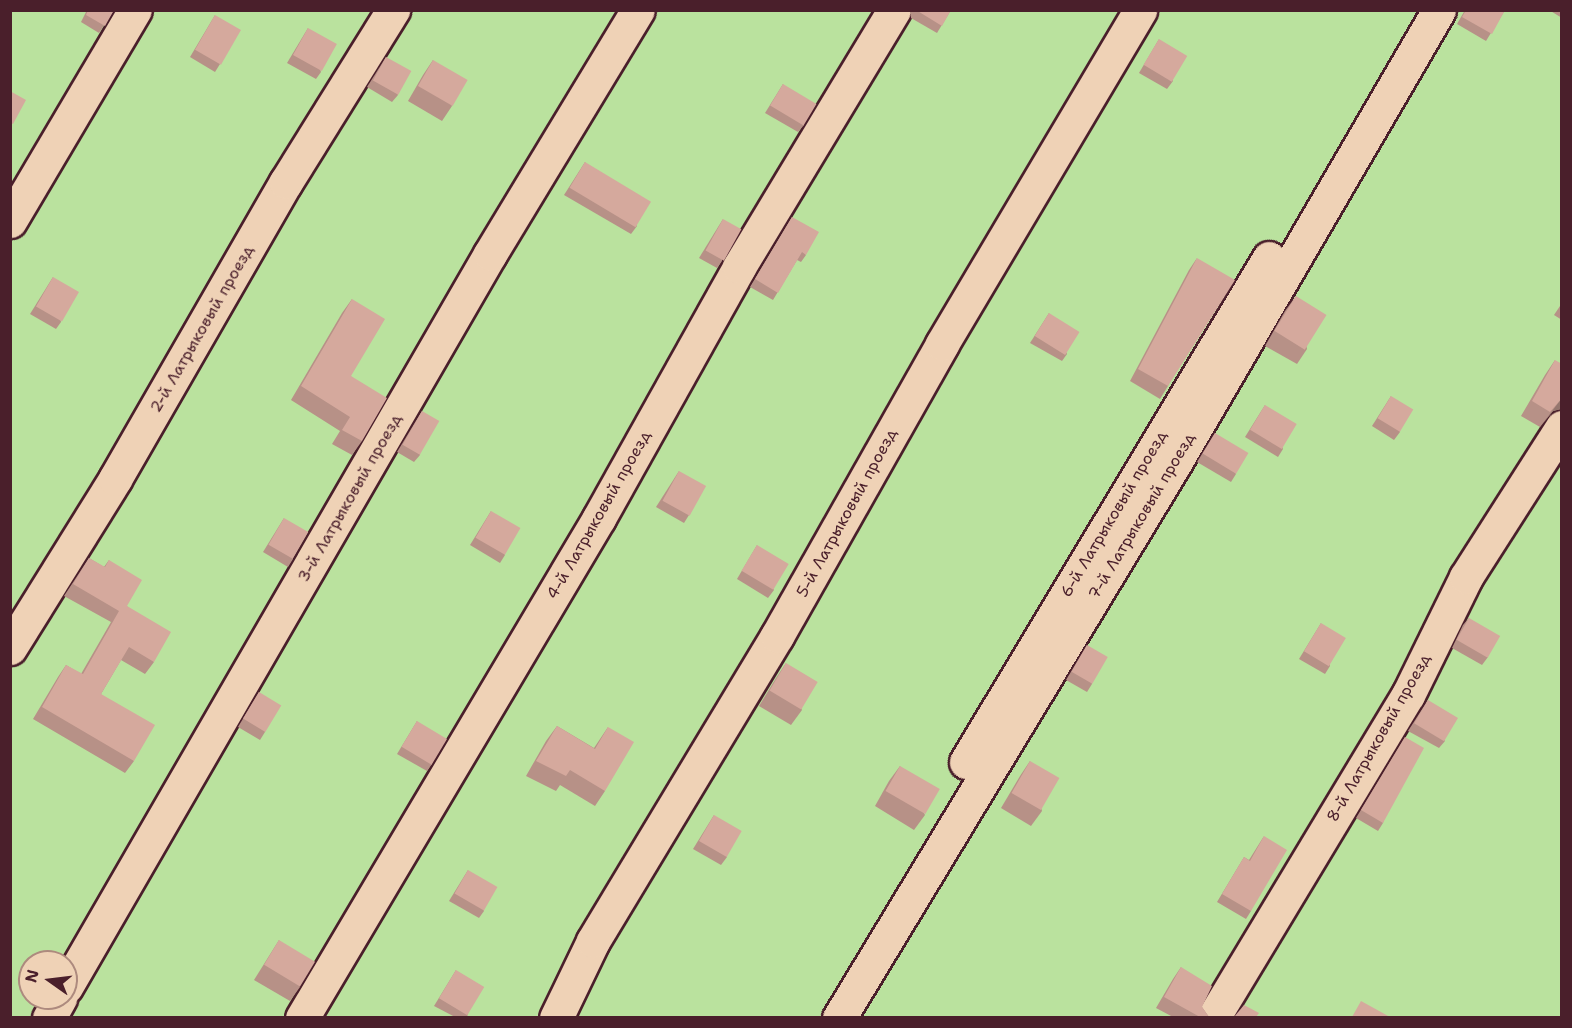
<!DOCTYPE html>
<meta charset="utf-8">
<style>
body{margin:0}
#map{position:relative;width:1572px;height:1028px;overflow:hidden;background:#f2d0b7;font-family:"Shantell Sans",sans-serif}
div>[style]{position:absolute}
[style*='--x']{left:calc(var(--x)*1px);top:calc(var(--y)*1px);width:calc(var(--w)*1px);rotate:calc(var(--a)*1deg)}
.green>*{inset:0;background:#bae29e}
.roads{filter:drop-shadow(2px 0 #4a1f2b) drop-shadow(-2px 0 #4a1f2b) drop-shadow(0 2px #4a1f2b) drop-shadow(0 -2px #4a1f2b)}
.minor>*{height:33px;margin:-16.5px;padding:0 16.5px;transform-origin:16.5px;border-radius:16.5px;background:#efd2b6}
.wall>*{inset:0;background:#b79187}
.shaded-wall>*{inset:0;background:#95766e}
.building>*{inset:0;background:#d5a99d;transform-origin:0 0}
span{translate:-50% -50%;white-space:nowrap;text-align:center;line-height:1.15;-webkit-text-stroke:5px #efd2b6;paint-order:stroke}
.street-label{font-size:16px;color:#4a1f2b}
.frame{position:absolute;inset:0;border:12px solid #4a1f2b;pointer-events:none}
.north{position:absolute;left:18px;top:950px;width:60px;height:60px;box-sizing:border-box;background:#efd2b6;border:2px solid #ad8a7e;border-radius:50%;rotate:284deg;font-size:16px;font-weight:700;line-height:24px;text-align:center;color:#4a1f2b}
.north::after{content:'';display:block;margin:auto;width:21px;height:27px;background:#4a1f2b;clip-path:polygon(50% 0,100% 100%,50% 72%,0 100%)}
</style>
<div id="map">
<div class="green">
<i style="clip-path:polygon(evenodd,10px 11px,1561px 11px,1561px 1017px,11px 1017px,10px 11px,30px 962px,66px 962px,66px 998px,30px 998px,30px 962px)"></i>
</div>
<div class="roads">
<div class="minor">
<i style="--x:10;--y:221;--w:245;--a:-59.4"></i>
<i style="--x:10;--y:648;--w:199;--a:-58.1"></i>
<i style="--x:115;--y:479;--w:343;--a:-60.1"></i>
<i style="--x:286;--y:182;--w:203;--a:-58.1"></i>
<i style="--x:966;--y:762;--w:588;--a:-58.99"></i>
<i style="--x:66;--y:987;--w:847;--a:-59.95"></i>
<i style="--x:490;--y:254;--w:285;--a:-58.8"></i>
<i style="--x:49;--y:1018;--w:23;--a:-61"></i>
<i style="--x:302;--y:1018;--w:582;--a:-59.29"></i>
<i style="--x:599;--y:518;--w:287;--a:-60.8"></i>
<i style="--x:739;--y:267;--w:300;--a:-58.9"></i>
<i style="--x:556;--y:1018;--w:85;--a:-64.3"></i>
<i style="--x:593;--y:941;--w:356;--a:-58.9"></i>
<i style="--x:777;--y:636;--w:335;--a:-60.5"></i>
<i style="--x:942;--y:344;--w:388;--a:-59.3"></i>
<i style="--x:839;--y:1018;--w:649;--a:-58.81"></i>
<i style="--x:1175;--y:463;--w:524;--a:-59.77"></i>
<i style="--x:1213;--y:1018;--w:377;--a:-58.9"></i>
<i style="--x:1408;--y:695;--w:131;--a:-63.8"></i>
<i style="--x:1466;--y:577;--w:178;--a:-57.4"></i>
</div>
</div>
<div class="wall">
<i style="clip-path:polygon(87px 10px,114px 10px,99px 33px,81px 22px)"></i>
<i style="clip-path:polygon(911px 10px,951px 10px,937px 33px,911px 18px)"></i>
<i style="clip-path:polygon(1465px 10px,1505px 10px,1486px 41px,1457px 24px)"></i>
<i style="clip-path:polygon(1549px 10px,1562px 10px,1562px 18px)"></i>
<i style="clip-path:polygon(215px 15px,220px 64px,215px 72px,190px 57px)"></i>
<i style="clip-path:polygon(308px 28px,321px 72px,316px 79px,287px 63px)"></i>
<i style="clip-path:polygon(1159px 39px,1173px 81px,1167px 89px,1139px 73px)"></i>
<i style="clip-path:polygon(386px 57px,398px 95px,392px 102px,367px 87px)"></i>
<i style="clip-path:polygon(433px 60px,452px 106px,442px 121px,408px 101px,423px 75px)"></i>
<i style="clip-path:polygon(783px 84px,804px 125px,798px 132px,765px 113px)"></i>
<i style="clip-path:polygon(585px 162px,637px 226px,631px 234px,564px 195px)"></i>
<i style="clip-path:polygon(792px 217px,806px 255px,801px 262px,797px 260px,773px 300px,750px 287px)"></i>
<i style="clip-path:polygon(723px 219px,722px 261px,717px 268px,699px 258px)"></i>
<i style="clip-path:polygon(1197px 258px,1168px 386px,1160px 399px,1130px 381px,1189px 270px)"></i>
<i style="clip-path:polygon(53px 277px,61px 322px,56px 329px,30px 314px)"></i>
<i style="clip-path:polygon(1296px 296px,1307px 349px,1297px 364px,1265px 346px,1285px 311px)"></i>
<i style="clip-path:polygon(352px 299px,351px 376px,362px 441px,352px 455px,332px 444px,340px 431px,291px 400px,342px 313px)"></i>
<i style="clip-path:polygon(1562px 303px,1562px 320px,1554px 315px)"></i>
<i style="clip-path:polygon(1049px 313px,1067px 354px,1062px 361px,1030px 343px)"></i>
<i style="clip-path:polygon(1555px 360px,1561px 409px,1553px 411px,1540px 427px,1521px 416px,1545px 375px)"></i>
<i style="clip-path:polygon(1391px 396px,1400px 432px,1394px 440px,1372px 426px)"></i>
<i style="clip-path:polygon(1265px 405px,1283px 449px,1278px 457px,1245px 437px)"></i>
<i style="clip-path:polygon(422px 411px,420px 455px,414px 462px,397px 452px)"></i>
<i style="clip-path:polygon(1215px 433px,1236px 474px,1231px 482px,1197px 462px)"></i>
<i style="clip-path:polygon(679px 471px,689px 515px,684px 523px,656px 507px)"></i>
<i style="clip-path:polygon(491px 511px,505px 555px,500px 563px,470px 545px)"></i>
<i style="clip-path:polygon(284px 518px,293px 559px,288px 567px,263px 552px)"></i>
<i style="clip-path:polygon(757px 545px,774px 590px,768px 598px,737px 579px)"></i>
<i style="clip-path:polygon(89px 558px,104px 567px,109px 560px,127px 606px,154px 662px,145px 674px,121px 660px,101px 694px,134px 761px,125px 773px,33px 719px,58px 677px,66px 665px,81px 674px,111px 622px,64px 596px)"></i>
<i style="clip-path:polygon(1469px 618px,1488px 657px,1482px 665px,1452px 648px,1463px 625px)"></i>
<i style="clip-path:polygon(1321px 623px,1330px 666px,1325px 674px,1299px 659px)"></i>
<i style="clip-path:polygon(1087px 645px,1092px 684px,1087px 692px,1066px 680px)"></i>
<i style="clip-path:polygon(786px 663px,802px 710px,791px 725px,759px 706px,776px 678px)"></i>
<i style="clip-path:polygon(259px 692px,265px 732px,260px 740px,238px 727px)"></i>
<i style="clip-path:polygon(1428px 700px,1445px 741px,1439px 748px,1408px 731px)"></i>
<i style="clip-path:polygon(417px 721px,432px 764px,427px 771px,397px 754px)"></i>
<i style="clip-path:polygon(557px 726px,594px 748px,608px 727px,605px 791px,595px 806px,560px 785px,556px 791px,526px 776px,546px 741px)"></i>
<i style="clip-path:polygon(1405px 737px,1383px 823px,1378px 831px,1356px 818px)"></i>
<i style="clip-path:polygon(1030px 761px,1042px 811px,1031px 826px,1001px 808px,1020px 776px)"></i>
<i style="clip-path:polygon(900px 766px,925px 815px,914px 830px,875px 806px,889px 781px)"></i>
<i style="clip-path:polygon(714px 815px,727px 857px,721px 865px,693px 849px)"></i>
<i style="clip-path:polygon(1264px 836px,1251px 911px,1246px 919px,1217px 902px,1244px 857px,1249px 860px)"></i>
<i style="clip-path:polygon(468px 870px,484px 911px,479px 918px,449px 901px)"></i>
<i style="clip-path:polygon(279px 940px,300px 987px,290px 1001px,254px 980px)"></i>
<i style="clip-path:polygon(1181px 967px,1202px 1007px,1209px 1017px,1173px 1017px,1156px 1008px,1173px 979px)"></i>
<i style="clip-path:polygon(456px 970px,468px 1015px,466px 1017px,455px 1017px,434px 1006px)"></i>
</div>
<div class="shaded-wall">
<i style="clip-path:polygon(1562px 398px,1561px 409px,1553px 411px,1540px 427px)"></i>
</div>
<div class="building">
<i style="clip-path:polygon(88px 10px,114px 10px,105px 26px,86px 15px)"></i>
<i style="clip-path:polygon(916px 10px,951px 10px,942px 26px)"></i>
<i style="clip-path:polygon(1466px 10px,1505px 10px,1492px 34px,1462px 17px)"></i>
<i style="left:215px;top:15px;width:30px;height:40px;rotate:30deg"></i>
<i style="left:308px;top:28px;width:33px;height:31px;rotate:29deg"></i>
<i style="left:1159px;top:39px;width:33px;height:30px;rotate:31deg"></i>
<i style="left:386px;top:57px;width:29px;height:27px;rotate:29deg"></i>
<i style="left:433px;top:60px;width:40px;height:30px;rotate:30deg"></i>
<i style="left:783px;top:84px;width:39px;height:25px;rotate:31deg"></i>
<i style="clip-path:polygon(10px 91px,26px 100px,13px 124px,10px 123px)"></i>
<i style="left:585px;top:162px;width:77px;height:30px;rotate:31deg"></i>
<i style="clip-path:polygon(792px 217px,819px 232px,806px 255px,802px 252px,778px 293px,755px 279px)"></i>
<i style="left:723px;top:219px;width:21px;height:36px;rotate:29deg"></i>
<i style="clip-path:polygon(1197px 258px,1235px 280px,1168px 386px,1138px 369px)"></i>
<i style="left:53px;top:277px;width:30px;height:34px;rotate:30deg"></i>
<i style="left:1296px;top:296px;width:36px;height:41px;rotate:32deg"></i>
<i style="clip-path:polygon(352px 299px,385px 319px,351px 376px,387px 398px,362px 441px,342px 430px,350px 417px,301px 386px)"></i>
<i style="left:1049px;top:313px;width:36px;height:27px;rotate:32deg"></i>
<i style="clip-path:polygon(1555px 360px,1562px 364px,1562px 398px,1550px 412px,1532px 401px)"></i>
<i style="left:1391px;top:396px;width:26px;height:26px;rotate:31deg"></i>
<i style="left:1265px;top:405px;width:37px;height:29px;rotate:31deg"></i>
<i style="left:422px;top:411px;width:20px;height:39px;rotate:30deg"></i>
<i style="left:1215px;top:433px;width:39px;height:24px;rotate:31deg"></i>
<i style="left:679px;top:471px;width:31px;height:34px;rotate:29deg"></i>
<i style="left:491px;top:511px;width:34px;height:31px;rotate:30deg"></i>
<i style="left:284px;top:518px;width:28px;height:31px;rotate:30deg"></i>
<i style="left:757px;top:545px;width:37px;height:30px;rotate:31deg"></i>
<i style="clip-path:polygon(89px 558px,105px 567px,109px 560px,142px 580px,127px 606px,171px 632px,154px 662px,129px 647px,101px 694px,155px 725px,134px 761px,42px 707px,66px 665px,83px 674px,119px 611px,73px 584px)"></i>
<i style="left:1469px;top:618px;width:36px;height:25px;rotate:30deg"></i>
<i style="left:1321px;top:623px;width:29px;height:33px;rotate:31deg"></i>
<i style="left:1087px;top:645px;width:24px;height:31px;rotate:30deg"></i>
<i style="left:786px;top:663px;width:37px;height:32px;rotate:31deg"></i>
<i style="left:259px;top:692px;width:26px;height:31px;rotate:31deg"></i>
<i style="left:1428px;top:700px;width:35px;height:27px;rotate:31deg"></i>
<i style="left:417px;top:721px;width:35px;height:30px;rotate:31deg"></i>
<i style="clip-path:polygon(557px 726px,595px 749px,608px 727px,634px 742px,605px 791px,570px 770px,566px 776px,536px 761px)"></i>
<i style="clip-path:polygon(1405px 737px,1424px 748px,1383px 823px,1361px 810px)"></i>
<i style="left:1030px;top:761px;width:34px;height:37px;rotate:30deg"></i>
<i style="left:900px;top:766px;width:46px;height:29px;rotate:30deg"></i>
<i style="left:714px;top:815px;width:32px;height:30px;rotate:30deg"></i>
<i style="clip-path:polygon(1264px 836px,1287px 850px,1251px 911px,1222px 894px,1244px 857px,1250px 861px)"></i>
<i style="left:468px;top:870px;width:34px;height:27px;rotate:30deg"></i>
<i style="left:279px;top:940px;width:42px;height:29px;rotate:31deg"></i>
<i style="clip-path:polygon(1181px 967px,1212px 986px,1202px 1007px,1209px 1017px,1200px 1017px,1164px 997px)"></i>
<i style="left:456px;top:970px;width:33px;height:33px;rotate:31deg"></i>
<i style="clip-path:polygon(1361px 1001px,1390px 1017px,1352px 1017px)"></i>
<i style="clip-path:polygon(1244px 1005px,1259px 1013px,1256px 1017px,1234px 1017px)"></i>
</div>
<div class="street-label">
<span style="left:202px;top:329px;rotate:-60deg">2-й Латрыковый проезд</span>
<span style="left:350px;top:498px;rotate:-60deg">3-й Латрыковый проезд</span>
<span style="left:847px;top:513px;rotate:-61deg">5-й Латрыковый проезд</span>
<span style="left:1114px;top:514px;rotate:-59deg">6-й Латрыковый проезд</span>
<span style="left:599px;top:515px;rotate:-60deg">4-й Латрыковый проезд</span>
<span style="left:1142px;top:516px;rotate:-59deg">7-й Латрыковый проезд</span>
<span style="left:1379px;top:738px;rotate:-60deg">8-й Латрыковый проезд</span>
</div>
<div class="frame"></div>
<div class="north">N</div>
</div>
